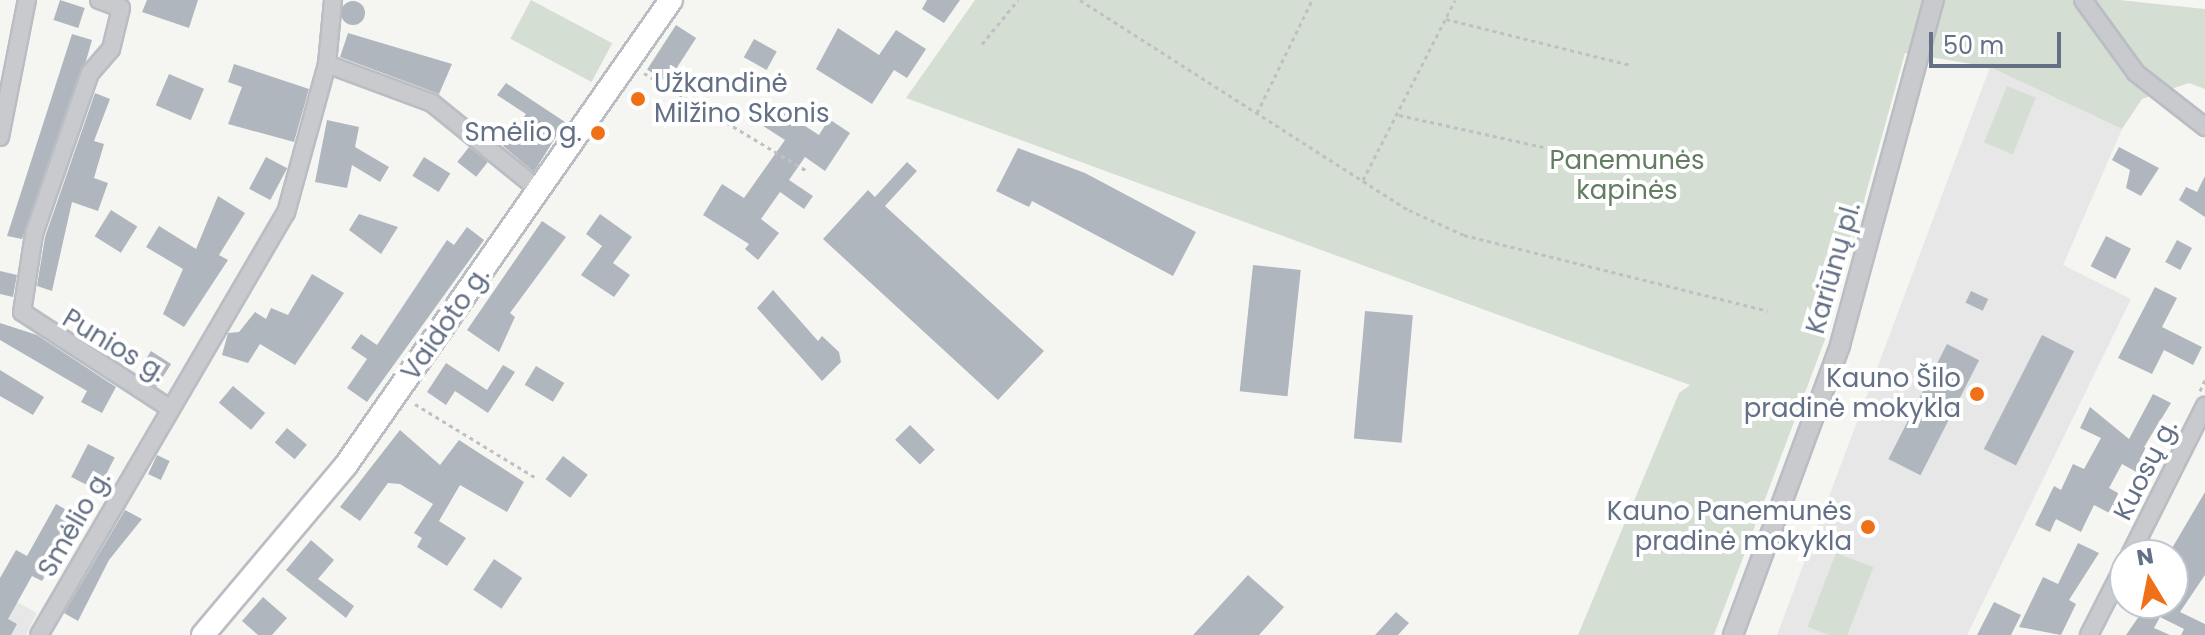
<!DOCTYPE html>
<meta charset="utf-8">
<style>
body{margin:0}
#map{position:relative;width:2205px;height:635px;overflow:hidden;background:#f5f6f2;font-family:Poppins,sans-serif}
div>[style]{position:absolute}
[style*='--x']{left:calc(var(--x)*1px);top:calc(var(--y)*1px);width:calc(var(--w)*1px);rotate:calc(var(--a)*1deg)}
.built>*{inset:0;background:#e6e7e6}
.green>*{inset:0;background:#d5ded3;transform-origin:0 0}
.building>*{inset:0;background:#b0b6bd;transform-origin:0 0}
.round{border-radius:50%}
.path>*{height:3px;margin-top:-1.5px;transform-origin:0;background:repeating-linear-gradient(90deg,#bfc0c3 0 4px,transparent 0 8px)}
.roads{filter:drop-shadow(2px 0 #babdc3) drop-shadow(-2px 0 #babdc3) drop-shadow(0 2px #babdc3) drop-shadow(0 -2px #babdc3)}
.minor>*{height:16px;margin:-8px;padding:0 8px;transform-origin:8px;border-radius:8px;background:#c8cace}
.tertiary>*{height:18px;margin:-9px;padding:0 9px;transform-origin:9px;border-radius:9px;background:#c8cace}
.secondary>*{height:22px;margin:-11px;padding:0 11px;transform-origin:11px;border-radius:11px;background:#fff}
.dots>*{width:22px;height:22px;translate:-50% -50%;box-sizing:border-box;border:4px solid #fff;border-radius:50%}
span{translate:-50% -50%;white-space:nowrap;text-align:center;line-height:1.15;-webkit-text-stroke:8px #fff;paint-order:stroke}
.poi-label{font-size:26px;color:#637086}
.left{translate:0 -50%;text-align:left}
.right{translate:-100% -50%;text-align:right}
.park-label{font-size:26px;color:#637c62}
.street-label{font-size:26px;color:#637086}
.north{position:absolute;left:2109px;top:539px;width:80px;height:80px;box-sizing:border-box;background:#fff;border:2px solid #c1c6cf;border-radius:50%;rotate:350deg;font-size:22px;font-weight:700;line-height:32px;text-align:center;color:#637086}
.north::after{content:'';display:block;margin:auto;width:28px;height:36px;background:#f07018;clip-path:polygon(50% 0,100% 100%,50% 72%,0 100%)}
.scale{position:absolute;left:1929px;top:32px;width:132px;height:36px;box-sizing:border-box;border:4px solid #637086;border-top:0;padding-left:10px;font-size:24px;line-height:28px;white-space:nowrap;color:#637086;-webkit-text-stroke:6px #fff;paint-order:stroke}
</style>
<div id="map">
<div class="built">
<i style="clip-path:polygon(1990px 67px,2122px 129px,2063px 265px,2131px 299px,1967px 635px,1777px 635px)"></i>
<i style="clip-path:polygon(0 593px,37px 613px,26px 635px,0 635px)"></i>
</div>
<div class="green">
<i style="left:531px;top:0;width:92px;height:44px;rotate:28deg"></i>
<i style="clip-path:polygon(975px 0,2119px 0,2205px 9px,2205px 89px,2189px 83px,2142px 99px,2122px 129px,1990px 67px,1905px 53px,1827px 334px,1714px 635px,1578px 635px,1679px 393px,1690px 385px,906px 98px)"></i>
<i style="left:2007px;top:86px;width:31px;height:61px;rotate:22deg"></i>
<i style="left:1836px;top:553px;width:40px;height:79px;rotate:21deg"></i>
</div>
<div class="building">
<i style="left:60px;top:0;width:26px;height:21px;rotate:18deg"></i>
<i style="clip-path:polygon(147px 0,198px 0,189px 28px,142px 12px)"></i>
<i style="clip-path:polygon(927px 0,960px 0,944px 23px,922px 9px)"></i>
<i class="round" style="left:341px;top:1px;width:24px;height:24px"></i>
<i style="left:676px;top:25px;width:24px;height:53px;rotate:33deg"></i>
<i style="clip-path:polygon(838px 28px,879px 55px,896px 30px,926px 49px,907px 78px,894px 70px,872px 104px,816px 69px)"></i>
<i style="clip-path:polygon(348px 33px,452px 64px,439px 94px,340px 57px)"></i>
<i style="clip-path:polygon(72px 34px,92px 40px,86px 61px,22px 239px,7px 236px)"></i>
<i style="left:754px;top:39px;width:26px;height:21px;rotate:29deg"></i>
<i style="clip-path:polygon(234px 64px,309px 89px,294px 142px,228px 124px,242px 87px,228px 82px)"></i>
<i style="left:169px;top:74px;width:38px;height:34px;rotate:23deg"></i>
<i style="clip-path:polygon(506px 83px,565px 122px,534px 172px,503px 146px,526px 114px,497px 95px)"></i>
<i style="clip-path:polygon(95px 93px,110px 99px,94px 141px,104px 144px,94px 178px,108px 183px,98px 211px,72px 202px,52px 291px,37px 286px,45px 237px)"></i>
<i style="clip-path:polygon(766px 101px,819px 135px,829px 119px,850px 133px,825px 171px,805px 157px,789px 180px,813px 196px,804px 209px,780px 192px,761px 219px,779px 233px,758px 260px,745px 249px,749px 244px,703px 215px,722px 184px,744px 198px,785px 140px,754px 120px)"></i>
<i style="clip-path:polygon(327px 120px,359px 127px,355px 147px,389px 167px,380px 182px,352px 165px,347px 188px,315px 182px)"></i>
<i style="left:469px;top:147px;width:24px;height:19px;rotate:38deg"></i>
<i style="clip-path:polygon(2119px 147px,2159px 168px,2141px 196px,2126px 188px,2130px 170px,2112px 160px)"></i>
<i style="clip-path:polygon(1018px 148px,1085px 173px,1196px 232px,1173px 276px,1032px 201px,1029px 207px,996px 191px)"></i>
<i style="left:266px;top:157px;width:24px;height:36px;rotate:28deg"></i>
<i style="left:424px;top:157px;width:31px;height:22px;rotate:32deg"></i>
<i style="clip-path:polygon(907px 162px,917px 171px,885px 206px,1044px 351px,998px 400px,823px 239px,868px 190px,875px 197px)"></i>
<i style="clip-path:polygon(2205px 176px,2205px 217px,2179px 200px,2186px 187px,2197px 192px)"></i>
<i style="clip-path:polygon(218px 196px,245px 213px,219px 255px,228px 260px,184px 327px,163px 314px,183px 269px,146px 247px,159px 226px,196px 249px)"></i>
<i style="left:111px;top:210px;width:31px;height:31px;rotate:32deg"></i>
<i style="clip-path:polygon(359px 214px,398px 227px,381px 254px,349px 230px)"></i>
<i style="clip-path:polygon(600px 214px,632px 237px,613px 263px,630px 275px,614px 297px,581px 275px,602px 246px,586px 234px)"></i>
<i style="clip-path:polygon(542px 221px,566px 237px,510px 313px,515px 317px,499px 352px,467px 330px)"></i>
<i style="clip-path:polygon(467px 227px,484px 240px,367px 402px,347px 388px,367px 359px,351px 348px,361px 334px,377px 345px,447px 240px,454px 245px)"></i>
<i style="left:2106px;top:236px;width:28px;height:34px;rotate:27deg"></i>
<i style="left:2177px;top:240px;width:17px;height:25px;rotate:28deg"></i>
<i style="left:1253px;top:265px;width:48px;height:127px;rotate:6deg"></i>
<i style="clip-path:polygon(0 271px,17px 275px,13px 297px,0 294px)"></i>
<i style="clip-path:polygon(312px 274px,344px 293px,295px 365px,260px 344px,248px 363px,222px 355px,228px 333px,239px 332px,255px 312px,266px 319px,271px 308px,288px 315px)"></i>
<i style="clip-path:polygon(2155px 287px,2177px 298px,2162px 327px,2202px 347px,2193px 365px,2164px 350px,2152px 374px,2118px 358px)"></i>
<i style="clip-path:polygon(773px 290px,818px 341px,822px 336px,839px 352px,841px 362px,822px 381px,757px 308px)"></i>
<i style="left:1971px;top:291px;width:19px;height:13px;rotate:25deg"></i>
<i style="left:1365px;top:311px;width:48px;height:128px;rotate:5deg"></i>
<i style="clip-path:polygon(0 323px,37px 335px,116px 387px,102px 413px,81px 402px,87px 391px,0 340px)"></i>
<i style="left:2042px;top:335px;width:36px;height:128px;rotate:27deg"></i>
<i style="left:1947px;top:344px;width:36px;height:129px;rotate:27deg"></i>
<i style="left:151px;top:351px;width:24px;height:27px;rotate:33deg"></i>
<i style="clip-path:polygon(446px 363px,487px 390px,503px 365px,515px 372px,488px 413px,455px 391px,446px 405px,427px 392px)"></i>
<i style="left:536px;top:366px;width:33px;height:22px;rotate:31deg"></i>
<i style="clip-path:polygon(0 370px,44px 397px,33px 415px,0 396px)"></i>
<i style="left:233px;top:386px;width:42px;height:22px;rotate:40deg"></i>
<i style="clip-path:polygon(2153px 394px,2171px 403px,2144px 447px,2152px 452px,2140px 474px,2122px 464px,2109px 488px,2127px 498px,2117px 517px,2094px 505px,2081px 532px,2056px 519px,2050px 532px,2035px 525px,2054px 486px,2061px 490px,2073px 464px,2084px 469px,2101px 438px,2080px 428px,2090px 407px,2129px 439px)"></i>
<i style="left:910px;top:425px;width:35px;height:21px;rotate:45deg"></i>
<i style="left:287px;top:428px;width:26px;height:19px;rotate:40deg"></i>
<i style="clip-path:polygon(400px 430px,440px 465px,459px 440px,524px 482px,507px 512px,460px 485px,439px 521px,466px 538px,447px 566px,417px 547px,422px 538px,414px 533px,433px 504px,400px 484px,388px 483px,360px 521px,340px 507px)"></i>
<i style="left:88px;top:444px;width:30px;height:37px;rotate:27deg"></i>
<i style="left:157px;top:455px;width:14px;height:21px;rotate:25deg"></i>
<i style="left:563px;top:456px;width:31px;height:29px;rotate:37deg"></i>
<i style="clip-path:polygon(2205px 492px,2205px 575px,2180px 612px,2205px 624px,2205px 635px,2181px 635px,2184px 629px,2160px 617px,2154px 628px,2170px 635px,2126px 635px,2144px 609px,2132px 603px,2173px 603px,2168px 555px)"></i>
<i style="clip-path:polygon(56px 504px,81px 518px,42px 581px,32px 576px,8px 619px,17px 624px,11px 635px,0 635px,0 578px,16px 550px,27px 556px)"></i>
<i style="clip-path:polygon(125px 510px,142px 519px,109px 560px,78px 621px,64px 613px)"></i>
<i style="clip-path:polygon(311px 540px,334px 560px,318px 579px,354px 606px,346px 618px,286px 570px)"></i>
<i style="clip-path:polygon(2078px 543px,2099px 553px,2069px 600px,2076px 604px,2061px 635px,2019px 627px,2043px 577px,2058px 584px)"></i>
<i style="left:494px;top:559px;width:34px;height:37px;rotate:34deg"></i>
<i style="clip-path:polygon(1248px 575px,1284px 607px,1259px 635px,1193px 635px)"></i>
<i style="clip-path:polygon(263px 597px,287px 618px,272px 635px,258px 635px,242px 621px)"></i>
<i style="clip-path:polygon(1994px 602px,2021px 615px,2011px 635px,1977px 635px)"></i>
<i style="clip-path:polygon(1396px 612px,1409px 623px,1398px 635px,1375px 635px)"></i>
</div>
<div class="path">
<i style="--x:1080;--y:0;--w:390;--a:32.6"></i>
<i style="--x:1409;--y:210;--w:60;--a:24.4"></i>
<i style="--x:1464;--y:235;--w:313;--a:14"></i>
<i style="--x:1446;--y:19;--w:190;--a:14"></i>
<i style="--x:982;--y:44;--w:57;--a:-50.7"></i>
<i style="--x:644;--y:73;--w:192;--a:31"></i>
<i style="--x:1257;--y:113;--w:126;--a:-64"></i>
<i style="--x:1399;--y:115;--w:167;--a:12.5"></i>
<i style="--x:1363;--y:180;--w:202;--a:-62.9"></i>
<i style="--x:2200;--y:391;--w:12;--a:-66"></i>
<i style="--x:415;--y:404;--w:144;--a:31.4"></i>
</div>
<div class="roads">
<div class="minor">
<i style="--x:99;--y:0;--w:23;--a:20"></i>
<i style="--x:121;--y:8;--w:42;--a:103.7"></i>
<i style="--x:111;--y:49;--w:32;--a:131"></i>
<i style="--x:90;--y:73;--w:170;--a:109.2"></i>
<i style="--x:34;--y:234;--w:79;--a:98.7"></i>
<i style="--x:22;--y:312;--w:176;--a:33.1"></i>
<i style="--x:2083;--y:0;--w:90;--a:54"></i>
<i style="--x:2136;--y:73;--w:88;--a:38"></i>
<i style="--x:327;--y:64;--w:112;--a:20.4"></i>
<i style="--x:432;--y:103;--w:138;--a:39.1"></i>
<i style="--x:0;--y:137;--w:140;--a:-78.9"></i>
<i style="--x:2130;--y:555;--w:167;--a:-63.3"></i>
<i style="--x:39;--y:635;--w:489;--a:-59.7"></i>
<i style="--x:286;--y:213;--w:155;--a:-74.6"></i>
<i style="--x:327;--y:64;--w:64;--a:-84.6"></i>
<i style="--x:2089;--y:635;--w:80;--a:-63.1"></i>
</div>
<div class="tertiary">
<i style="--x:1733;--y:635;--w:309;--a:-69.7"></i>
<i style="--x:1840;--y:345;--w:358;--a:-74.8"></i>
</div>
<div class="secondary">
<i style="--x:203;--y:635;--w:222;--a:-49.9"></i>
<i style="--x:346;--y:465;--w:567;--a:-55.05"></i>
</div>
</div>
<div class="dots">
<i style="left:638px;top:99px;background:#f07018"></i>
<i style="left:598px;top:133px;background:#f07018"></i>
<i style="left:1977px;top:394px;background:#f07018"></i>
<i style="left:1868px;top:527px;background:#f07018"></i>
</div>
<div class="poi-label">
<span class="left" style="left:654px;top:99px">Užkandinė<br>Milžino Skonis</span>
<span class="right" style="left:582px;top:133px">Smėlio g.</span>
<span class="right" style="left:1961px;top:394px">Kauno Šilo<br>pradinė mokykla</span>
<span class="right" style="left:1852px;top:527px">Kauno Panemunės<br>pradinė mokykla</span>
</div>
<div class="park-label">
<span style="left:1627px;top:176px">Panemunės<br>kapinės</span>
</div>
<div class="street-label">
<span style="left:1834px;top:268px;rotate:-74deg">Kariūnų pl.</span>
<span style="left:446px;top:324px;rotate:-55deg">Vaidoto g.</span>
<span style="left:114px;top:346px;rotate:31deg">Punios g.</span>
<span style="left:2146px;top:470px;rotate:-63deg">Kuosų g.</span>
<span style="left:75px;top:524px;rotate:-60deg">Smėlio g.</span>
</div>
<div class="north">N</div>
<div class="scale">50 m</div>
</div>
